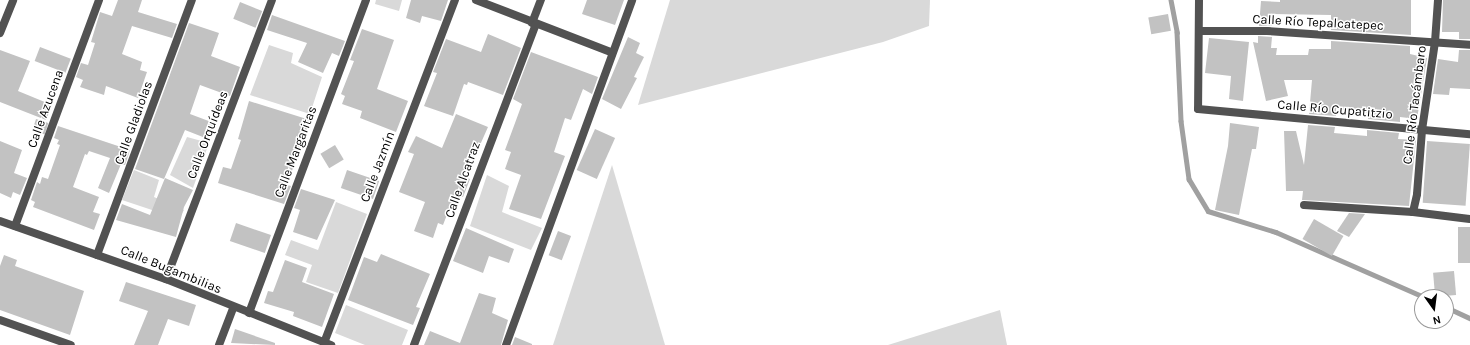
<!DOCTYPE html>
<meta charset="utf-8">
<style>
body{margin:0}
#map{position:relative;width:1470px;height:345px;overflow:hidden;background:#fff;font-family:Karla,sans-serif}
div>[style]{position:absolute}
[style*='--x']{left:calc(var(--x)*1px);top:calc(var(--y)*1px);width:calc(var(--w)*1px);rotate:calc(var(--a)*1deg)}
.green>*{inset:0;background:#d9d9d9}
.stream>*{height:4.5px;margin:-2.25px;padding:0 2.25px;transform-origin:2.25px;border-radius:2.25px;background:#a0a0a0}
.building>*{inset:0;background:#c2c2c2;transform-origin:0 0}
.minor>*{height:8px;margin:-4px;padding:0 4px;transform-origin:4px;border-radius:4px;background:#525252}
span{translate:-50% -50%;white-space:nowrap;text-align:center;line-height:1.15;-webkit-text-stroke:3px #fff;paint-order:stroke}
.street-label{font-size:13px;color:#000}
.north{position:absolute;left:1414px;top:289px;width:40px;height:40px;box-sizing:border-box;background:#fff;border:1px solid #999;border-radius:50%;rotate:166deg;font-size:11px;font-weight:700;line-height:16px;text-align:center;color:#000}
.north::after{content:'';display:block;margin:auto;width:14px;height:18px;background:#000;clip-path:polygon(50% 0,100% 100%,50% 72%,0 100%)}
</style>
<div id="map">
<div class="green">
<i style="clip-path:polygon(376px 0,402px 0,399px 11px,375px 4px)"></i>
<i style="clip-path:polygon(670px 0,930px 0,929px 26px,883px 42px,638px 105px)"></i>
<i style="clip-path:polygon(269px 45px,293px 53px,291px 63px,322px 77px,310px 114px,250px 95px)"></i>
<i style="clip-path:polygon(187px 137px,209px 143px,193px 188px,170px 175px)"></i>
<i style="clip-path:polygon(612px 165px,665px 345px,553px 345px)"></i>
<i style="clip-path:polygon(134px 170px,159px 180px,154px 197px,184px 210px,179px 219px,122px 200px)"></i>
<i style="clip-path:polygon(487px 175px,509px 186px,502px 212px,542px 228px,531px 250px,470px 226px)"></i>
<i style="clip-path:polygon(336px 202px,367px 214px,338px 293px,306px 282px,312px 265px,285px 255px,291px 240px,318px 250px)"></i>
<i style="clip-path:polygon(346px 305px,408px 330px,402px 345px,365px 345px,335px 333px)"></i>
<i style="clip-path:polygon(1000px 310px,1007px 345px,888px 345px)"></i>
</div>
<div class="stream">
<i style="--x:1171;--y:0;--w:33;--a:79"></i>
<i style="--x:1177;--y:32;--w:89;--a:87.4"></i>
<i style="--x:1181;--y:121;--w:59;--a:82.1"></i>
<i style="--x:1189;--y:179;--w:37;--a:59"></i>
<i style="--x:1208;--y:211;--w:71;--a:17.2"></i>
<i style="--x:1276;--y:232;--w:162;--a:23.7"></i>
<i style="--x:1446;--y:307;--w:26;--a:25"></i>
</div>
<div class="building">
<i style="clip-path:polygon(118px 0,142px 0,138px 12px,177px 24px,172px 38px,132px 26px,122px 54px,142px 62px,140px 70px,147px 72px,138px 98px,106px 86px,104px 95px,80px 87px,83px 80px,76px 77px,81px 63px,88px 65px,95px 43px,91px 42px,100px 12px,112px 16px)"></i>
<i style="clip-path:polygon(411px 0,448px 0,441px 21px,422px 16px,420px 23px,406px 18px)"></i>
<i style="clip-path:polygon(587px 0,624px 0,615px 25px,582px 14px)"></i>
<i style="clip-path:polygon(1280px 0,1411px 0,1411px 35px,1331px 30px,1331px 15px,1273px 14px,1272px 26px,1259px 26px,1261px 1px,1280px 2px)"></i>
<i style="clip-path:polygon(1443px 0,1470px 0,1470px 39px,1459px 39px,1459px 32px,1442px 32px)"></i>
<i style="left:240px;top:2px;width:24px;height:18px;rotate:22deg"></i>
<i style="left:1168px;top:14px;width:17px;height:20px;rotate:80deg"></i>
<i style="clip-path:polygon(272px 15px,345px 41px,339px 56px,332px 53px,323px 73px,298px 62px,307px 43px,267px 30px)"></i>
<i style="clip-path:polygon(189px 23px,219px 33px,211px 56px,240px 67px,230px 96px,200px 85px,190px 114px,214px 123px,208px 139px,185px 130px,164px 179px,135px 169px)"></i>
<i style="clip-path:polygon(362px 29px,394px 40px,377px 89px,408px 101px,396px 132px,360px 118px,362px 111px,342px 104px,345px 96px,341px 94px,354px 61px,350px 60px)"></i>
<i style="clip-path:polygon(488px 34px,521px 48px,503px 95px,468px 82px,467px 85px,464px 84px,453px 116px,424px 106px,437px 73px,433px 72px,446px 39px,481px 52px)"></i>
<i style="clip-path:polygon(1258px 36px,1272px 37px,1271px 48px,1277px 48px,1276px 55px,1308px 55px,1309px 49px,1331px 49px,1331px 41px,1410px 46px,1410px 54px,1427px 58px,1417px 119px,1400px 117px,1400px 122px,1368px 119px,1369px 113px,1336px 109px,1336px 116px,1309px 114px,1312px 80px,1284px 80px,1288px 96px,1266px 101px,1253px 42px,1258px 43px)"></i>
<i style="clip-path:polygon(628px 37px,640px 43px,636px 53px,644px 57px,634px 77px,637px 78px,621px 109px,602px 99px)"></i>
<i style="clip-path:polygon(1209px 38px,1249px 42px,1243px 101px,1229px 99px,1231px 76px,1205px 73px)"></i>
<i style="left:40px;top:47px;width:33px;height:15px;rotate:21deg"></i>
<i style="clip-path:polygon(0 50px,30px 61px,18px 91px,52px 105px,46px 120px,0 102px)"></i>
<i style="clip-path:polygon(1459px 50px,1470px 50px,1470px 89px,1450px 88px,1449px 95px,1433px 94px,1438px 59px,1458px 62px)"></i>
<i style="clip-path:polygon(531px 52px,598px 77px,592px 94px,583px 89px,571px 120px,565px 118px,554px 152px,565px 156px,541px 219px,509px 209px,521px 175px,505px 169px,511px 152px,505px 150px,522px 104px,513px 99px)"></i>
<i style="clip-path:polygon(249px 101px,310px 120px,287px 185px,291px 186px,284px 204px,218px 183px,223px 167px,231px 169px,241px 140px,238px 139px)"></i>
<i style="clip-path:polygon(456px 114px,488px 127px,480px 145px,475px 143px,464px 176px,470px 179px,463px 197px,455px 194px,443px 225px,438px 223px,433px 238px,414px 231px,425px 202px,399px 192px,414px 154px,408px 152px,416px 136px,442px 148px)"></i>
<i style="left:36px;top:119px;width:13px;height:12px;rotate:18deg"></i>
<i style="clip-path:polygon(1230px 123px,1259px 127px,1256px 149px,1252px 149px,1239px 215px,1215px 210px,1228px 146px)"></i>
<i style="clip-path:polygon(1308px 125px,1335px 127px,1334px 133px,1367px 136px,1367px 130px,1399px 133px,1398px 139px,1416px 140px,1409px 206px,1302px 200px,1303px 191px,1286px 191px,1284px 131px,1296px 131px,1304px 165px)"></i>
<i style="clip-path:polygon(58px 126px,130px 150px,125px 165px,121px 164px,109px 193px,98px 188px,110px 158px,89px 151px,87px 155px,85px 154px,73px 187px,99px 197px,93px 212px,100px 214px,94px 230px,33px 207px,35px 202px,31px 200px,37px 182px,40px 184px,42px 177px,48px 179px,60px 145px,57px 144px,59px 140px,54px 138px)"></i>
<i style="left:595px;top:129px;width:22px;height:45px;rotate:24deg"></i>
<i style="clip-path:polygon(0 141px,22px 150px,14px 173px,27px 178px,20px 195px,13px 192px,11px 198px,0 193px)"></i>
<i style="left:1427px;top:141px;width:43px;height:62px;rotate:4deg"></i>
<i style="left:335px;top:145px;width:17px;height:17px;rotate:59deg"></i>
<i style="left:347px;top:170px;width:34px;height:19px;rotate:19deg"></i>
<i style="clip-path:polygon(165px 178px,193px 190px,184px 207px,176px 237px,116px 220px,122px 204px,150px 215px)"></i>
<i style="clip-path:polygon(301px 189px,335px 200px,317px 240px,293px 232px,300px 210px,294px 208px)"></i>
<i style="clip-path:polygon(1349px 213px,1365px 214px,1349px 237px,1337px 231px)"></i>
<i style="left:1314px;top:219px;width:34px;height:23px;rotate:30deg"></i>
<i style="left:236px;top:223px;width:37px;height:19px;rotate:19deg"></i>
<i style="left:1458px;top:227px;width:12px;height:36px"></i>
<i style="clip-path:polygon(466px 228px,514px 249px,509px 263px,489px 256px,483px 273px,453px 261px)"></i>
<i style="left:558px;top:231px;width:14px;height:26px;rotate:21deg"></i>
<i style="clip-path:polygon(381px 254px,430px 274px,416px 307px,420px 308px,413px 325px,348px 300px,364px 257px,377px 262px)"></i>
<i style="clip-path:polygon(4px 255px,17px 260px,15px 266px,84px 291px,70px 335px,0 310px,0 266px)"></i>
<i style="clip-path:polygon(285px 260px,307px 268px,302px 282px,334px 294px,322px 327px,293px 316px,294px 312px,264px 303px,268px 291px,273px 292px)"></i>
<i style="left:1454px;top:271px;width:24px;height:21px;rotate:85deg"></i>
<i style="clip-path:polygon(126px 282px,196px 305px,189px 326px,168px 319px,158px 345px,134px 345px,148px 311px,119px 301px)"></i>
<i style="clip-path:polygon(479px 293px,496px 298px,492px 313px,508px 320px,501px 345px,424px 345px,430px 331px,460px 343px)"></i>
<i style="clip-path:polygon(235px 329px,275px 343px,275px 345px,231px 343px)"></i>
<i style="clip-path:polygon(515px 337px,532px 344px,532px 345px,512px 345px)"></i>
</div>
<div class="minor">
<i style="--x:476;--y:0;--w:145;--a:21.1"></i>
<i style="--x:1199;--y:0;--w:109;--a:90.5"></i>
<i style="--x:1198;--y:109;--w:273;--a:5.3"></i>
<i style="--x:532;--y:23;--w:25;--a:-69"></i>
<i style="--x:1199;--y:31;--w:68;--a:0"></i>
<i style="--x:1267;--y:31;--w:203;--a:3.9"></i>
<i style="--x:0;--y:33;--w:35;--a:-68"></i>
<i style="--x:1304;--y:205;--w:109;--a:3.7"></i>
<i style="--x:1413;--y:212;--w:57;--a:7"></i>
<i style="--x:1413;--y:212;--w:18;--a:-77"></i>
<i style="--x:1417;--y:194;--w:64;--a:-85.5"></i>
<i style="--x:1422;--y:130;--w:89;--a:-81.6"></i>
<i style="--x:1435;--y:42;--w:42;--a:-85.9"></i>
<i style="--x:0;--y:221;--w:176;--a:19.3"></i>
<i style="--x:166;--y:279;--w:178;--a:21.8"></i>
<i style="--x:15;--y:226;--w:241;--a:-69.6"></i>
<i style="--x:97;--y:255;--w:272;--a:-69.6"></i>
<i style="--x:166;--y:279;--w:298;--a:-69.2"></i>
<i style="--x:249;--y:313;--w:334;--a:-69.5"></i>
<i style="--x:0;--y:320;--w:75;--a:19.4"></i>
<i style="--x:324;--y:343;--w:367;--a:-69.1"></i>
<i style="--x:219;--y:345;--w:40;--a:-69"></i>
<i style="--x:414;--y:345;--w:343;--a:-69.2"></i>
<i style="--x:506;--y:345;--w:367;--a:-69.9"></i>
</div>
<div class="street-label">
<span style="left:1318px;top:23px;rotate:3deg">Calle Río Tepalcatepec</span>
<span style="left:1415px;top:105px;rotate:-83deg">Calle Río Tacámbaro</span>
<span style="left:46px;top:109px;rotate:-70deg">Calle Azucena</span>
<span style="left:1335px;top:110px;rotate:5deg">Calle Río Cupatitzio</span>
<span style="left:134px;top:123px;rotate:-70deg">Calle Gladiolas</span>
<span style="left:208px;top:135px;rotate:-69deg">Calle Orquídeas</span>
<span style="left:296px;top:152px;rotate:-69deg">Calle Margaritas</span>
<span style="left:378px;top:167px;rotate:-69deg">Calle Jazmín</span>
<span style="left:463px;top:180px;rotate:-70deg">Calle Alcatraz</span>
<span style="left:171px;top:270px;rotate:22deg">Calle Bugambilias</span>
</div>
<div class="north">N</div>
</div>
